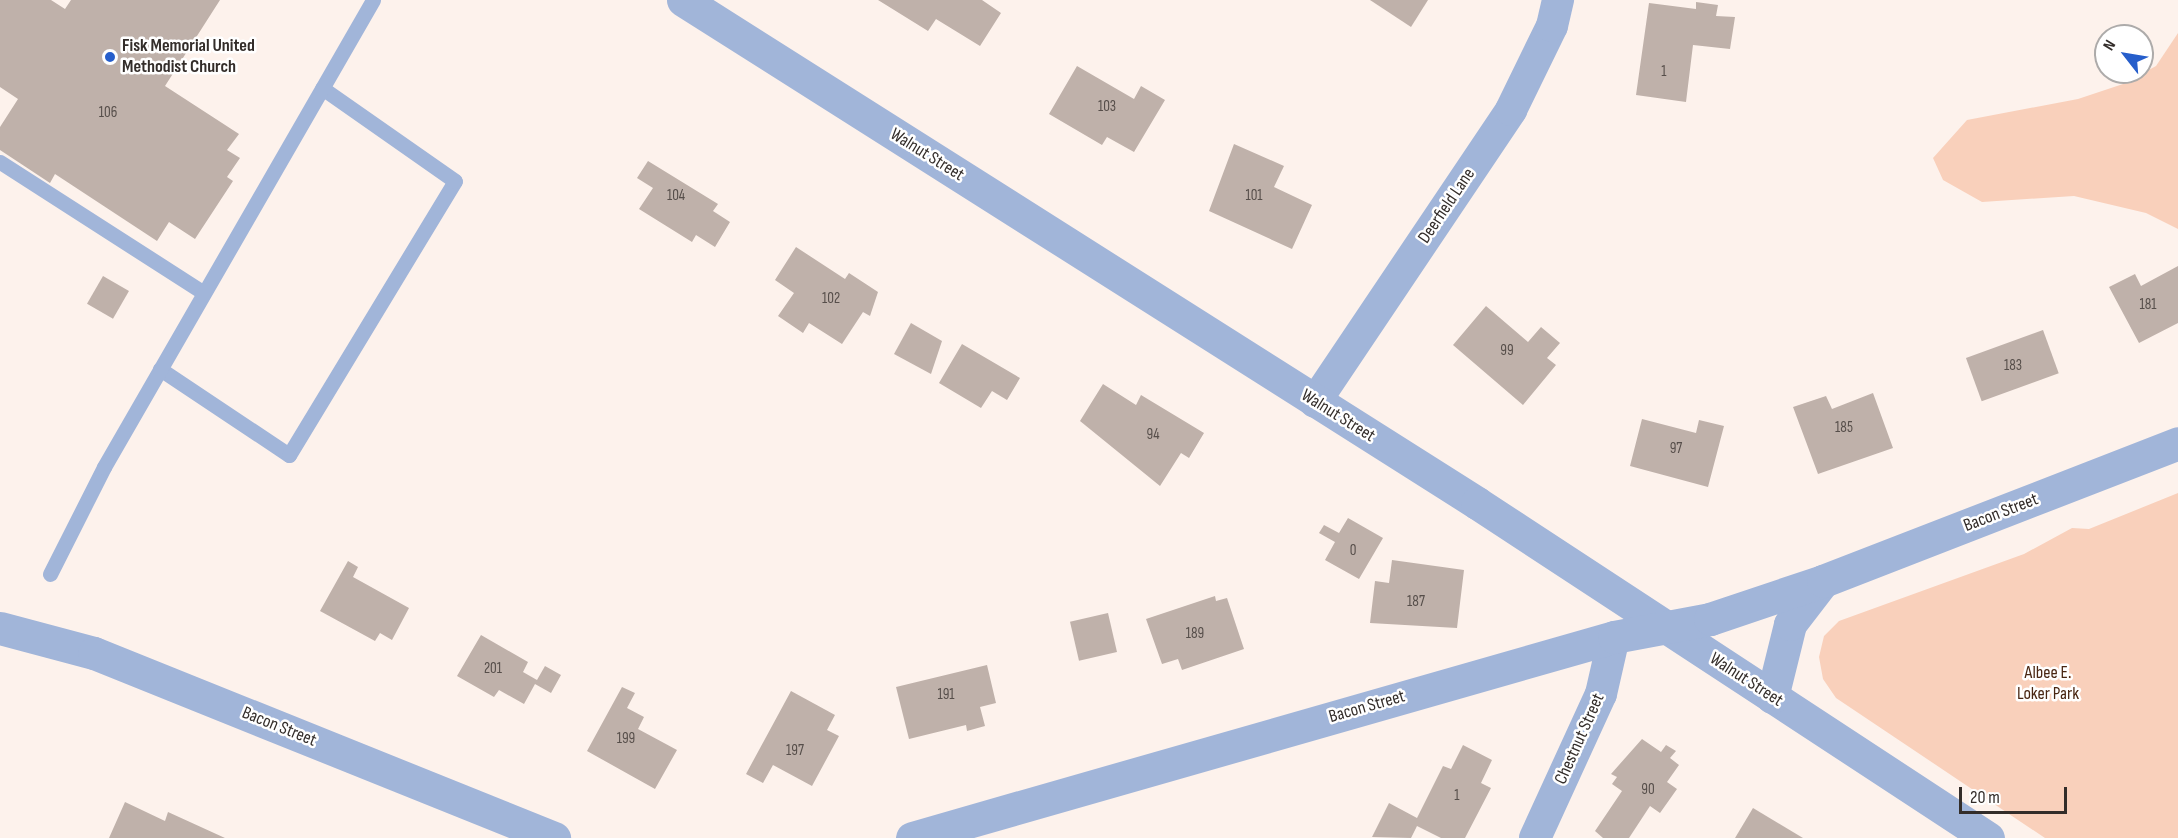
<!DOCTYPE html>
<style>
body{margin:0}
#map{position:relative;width:2178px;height:838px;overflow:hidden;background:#fdf2ec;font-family:"Sofia Sans Condensed",sans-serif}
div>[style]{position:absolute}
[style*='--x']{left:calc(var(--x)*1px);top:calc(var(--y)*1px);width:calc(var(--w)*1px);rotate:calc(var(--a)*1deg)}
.green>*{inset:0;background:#f9d0bb}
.building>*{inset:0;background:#bfb1aa;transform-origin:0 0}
.service>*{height:15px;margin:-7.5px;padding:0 7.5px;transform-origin:7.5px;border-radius:7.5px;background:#a1b5d9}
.minor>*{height:32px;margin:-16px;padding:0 16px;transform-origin:16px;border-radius:16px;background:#a1b5d9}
.tertiary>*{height:33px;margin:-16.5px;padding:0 16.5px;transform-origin:16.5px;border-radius:16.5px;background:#a1b5d9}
.dots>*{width:16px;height:16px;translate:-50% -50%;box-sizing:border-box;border:3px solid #fff;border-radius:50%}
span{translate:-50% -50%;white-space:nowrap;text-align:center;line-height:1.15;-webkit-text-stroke:5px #fff;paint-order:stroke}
.number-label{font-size:15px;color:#564e4a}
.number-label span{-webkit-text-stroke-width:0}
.poi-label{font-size:18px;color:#332d2a;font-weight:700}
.left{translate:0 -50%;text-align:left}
.street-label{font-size:18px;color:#332d2a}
.park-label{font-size:18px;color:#492612}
.north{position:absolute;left:2094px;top:24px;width:60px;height:60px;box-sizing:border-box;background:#fff;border:2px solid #adabaa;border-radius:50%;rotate:301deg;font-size:16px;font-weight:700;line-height:24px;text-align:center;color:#332d2a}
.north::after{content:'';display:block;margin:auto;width:21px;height:27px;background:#265ecb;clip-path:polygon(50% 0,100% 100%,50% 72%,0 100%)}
.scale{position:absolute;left:1959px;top:787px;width:108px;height:27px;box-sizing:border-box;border:3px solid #332d2a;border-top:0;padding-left:8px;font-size:18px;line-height:21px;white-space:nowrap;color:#332d2a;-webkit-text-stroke:4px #fff;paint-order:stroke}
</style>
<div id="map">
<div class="green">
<i style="clip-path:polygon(2178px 33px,2178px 229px,2146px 213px,2074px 196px,1982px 202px,1943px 180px,1933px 158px,1967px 120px,2078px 99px,2123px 84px,2156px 66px)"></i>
<i style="clip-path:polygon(2178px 493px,2178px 838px,2045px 838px,1836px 698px,1823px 679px,1819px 657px,1824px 636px,1839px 621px,2024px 554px,2072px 528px,2089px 529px)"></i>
</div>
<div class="building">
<i style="clip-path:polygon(0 0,51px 0,65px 9px,71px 0,220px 0,165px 86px,239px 134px,227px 150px,240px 158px,227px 177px,233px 181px,195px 239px,169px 222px,157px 241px,55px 174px,50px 183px,0 150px,0 127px,18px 99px,0 87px)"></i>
<i style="clip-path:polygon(878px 0,982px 0,1001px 13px,980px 46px,936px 19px,928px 31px)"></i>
<i style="clip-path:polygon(1370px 0,1428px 0,1411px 27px)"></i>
<i style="clip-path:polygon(1696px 2px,1718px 5px,1716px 16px,1735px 17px,1730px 49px,1693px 45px,1686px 102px,1636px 95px,1649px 3px,1696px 9px)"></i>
<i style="clip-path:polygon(1077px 66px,1134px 99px,1141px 86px,1165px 100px,1134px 152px,1107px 137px,1102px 145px,1049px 114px)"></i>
<i style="clip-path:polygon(1234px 144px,1284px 166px,1274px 187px,1312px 205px,1292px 249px,1209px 211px)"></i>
<i style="clip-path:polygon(648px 161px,718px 204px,713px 211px,730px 222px,715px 247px,696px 235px,692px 242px,639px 209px,653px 188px,637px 178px)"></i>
<i style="clip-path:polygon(796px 247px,845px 279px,849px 273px,878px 292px,870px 316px,863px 312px,842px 344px,809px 323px,803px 333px,778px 316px,794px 293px,775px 280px)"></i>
<i style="clip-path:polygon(2178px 266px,2178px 323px,2139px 343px,2109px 287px,2135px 274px,2141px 286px)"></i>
<i style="left:103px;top:276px;width:30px;height:32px;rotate:30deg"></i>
<i style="clip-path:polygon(1486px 306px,1528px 342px,1541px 327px,1560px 343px,1547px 358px,1556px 365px,1523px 405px,1453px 345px)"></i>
<i style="clip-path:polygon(911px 323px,942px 341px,931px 374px,894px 354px)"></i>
<i style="left:2043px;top:330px;width:46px;height:82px;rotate:70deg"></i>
<i style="clip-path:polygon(962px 344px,1020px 378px,1007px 400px,992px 391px,981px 408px,939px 383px)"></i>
<i style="clip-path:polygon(1103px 384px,1136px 405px,1141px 395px,1204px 433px,1189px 458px,1181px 453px,1160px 486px,1080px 421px)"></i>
<i style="clip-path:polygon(1873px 393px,1893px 448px,1818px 474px,1793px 407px,1826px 396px,1832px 409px)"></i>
<i style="clip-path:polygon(1642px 419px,1696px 433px,1699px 420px,1724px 426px,1708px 487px,1630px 466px)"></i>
<i style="clip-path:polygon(1348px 518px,1383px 538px,1359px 579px,1325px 560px,1335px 542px,1319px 533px,1324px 525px,1339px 533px)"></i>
<i style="clip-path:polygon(1392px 560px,1464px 570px,1457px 628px,1370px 623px,1375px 581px,1389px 583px)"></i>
<i style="clip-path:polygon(348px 561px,358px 567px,353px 577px,409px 608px,392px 640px,380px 633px,375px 641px,320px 611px)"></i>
<i style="clip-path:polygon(1215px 596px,1216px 601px,1227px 598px,1244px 649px,1182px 670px,1178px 659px,1162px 664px,1146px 619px)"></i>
<i style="left:1108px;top:613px;width:40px;height:39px;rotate:77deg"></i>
<i style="clip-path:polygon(481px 635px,528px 662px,523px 672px,537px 680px,545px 666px,561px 675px,551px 693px,535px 684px,524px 704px,499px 690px,494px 697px,457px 676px)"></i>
<i style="clip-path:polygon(987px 665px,996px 703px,980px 707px,985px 726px,967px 731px,966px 725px,909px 739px,896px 687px)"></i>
<i style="clip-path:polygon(622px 687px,635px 693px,627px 708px,644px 717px,638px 729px,677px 750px,655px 789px,587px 751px)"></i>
<i style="clip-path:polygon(791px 691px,835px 715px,827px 730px,839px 736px,812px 786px,773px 765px,763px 783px,746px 774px)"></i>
<i style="clip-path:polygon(1642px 739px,1661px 752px,1666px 745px,1676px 751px,1670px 758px,1679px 765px,1667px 782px,1677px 789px,1660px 813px,1650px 806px,1629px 838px,1603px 838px,1595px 831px,1622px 791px,1612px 784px,1617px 777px,1611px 774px)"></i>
<i style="clip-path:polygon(1463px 745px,1492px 760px,1481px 783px,1491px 788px,1465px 838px,1441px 838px,1417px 826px,1411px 838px,1372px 837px,1389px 803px,1417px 818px,1443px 766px,1451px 769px)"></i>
<i style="clip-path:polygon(125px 802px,165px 821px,168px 812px,225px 838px,109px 838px)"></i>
<i style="clip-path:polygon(1753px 808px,1803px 838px,1735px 838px)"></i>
</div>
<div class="service">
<i style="--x:0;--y:162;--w:242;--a:32.7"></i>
<i style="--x:160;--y:369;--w:155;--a:33.7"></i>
<i style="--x:289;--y:455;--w:320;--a:-58.8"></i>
<i style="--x:455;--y:181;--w:162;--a:-145"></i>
<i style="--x:50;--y:574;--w:120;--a:-63.2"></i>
<i style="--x:104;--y:467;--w:539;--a:-60.06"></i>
</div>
<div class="minor">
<i style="--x:1315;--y:402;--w:352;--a:-56.1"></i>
<i style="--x:1511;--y:110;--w:93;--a:-64"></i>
<i style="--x:1552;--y:26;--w:27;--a:-77"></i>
<i style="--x:1535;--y:838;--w:158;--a:-65.4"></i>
<i style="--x:1601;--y:694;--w:58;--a:-77.2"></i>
</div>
<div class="tertiary">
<i style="--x:683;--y:0;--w:940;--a:32.35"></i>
<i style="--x:1477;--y:503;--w:611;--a:33.25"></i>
<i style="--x:0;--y:628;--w:97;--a:14.9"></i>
<i style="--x:94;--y:653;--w:496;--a:21.9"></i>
<i style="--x:1772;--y:697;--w:75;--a:-76.1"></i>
<i style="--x:1790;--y:624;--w:54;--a:-52.5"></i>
<i style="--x:912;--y:838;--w:730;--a:-15.98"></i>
<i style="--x:1614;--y:637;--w:98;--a:-10.6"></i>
<i style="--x:1710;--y:619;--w:119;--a:-18.6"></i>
<i style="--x:1823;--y:581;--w:381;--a:-21.2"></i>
</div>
<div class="dots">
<i style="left:110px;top:57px;background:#265ecb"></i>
</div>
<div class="number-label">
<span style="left:1664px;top:72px">1</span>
<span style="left:1107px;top:107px">103</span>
<span style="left:108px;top:113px">106</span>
<span style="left:676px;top:196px">104</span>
<span style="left:1254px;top:196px">101</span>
<span style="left:831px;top:299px">102</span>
<span style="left:2148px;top:305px">181</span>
<span style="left:1507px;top:351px">99</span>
<span style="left:2013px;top:366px">183</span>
<span style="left:1844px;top:428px">185</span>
<span style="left:1153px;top:435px">94</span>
<span style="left:1676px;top:449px">97</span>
<span style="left:1353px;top:551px">0</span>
<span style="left:1416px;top:602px">187</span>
<span style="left:1195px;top:634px">189</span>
<span style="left:493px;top:669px">201</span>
<span style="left:946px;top:695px">191</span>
<span style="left:626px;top:739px">199</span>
<span style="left:795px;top:751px">197</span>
<span style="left:1648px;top:790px">90</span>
<span style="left:1457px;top:796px">1</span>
</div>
<div class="poi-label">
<span class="left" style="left:122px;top:57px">Fisk Memorial United<br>Methodist Church</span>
</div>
<div class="street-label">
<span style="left:927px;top:155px;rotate:32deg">Walnut Street</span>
<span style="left:1447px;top:206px;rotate:-56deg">Deerfield Lane</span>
<span style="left:1338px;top:416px;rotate:32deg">Walnut Street</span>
<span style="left:2001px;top:513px;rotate:-21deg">Bacon Street</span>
<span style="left:1746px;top:680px;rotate:33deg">Walnut Street</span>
<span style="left:1367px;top:707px;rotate:-16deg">Bacon Street</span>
<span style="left:279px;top:727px;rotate:22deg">Bacon Street</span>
<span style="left:1580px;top:739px;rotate:-66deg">Chestnut Street</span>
</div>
<div class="park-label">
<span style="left:2048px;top:684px">Albee E.<br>Loker Park</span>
</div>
<div class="north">N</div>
<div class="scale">20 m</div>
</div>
